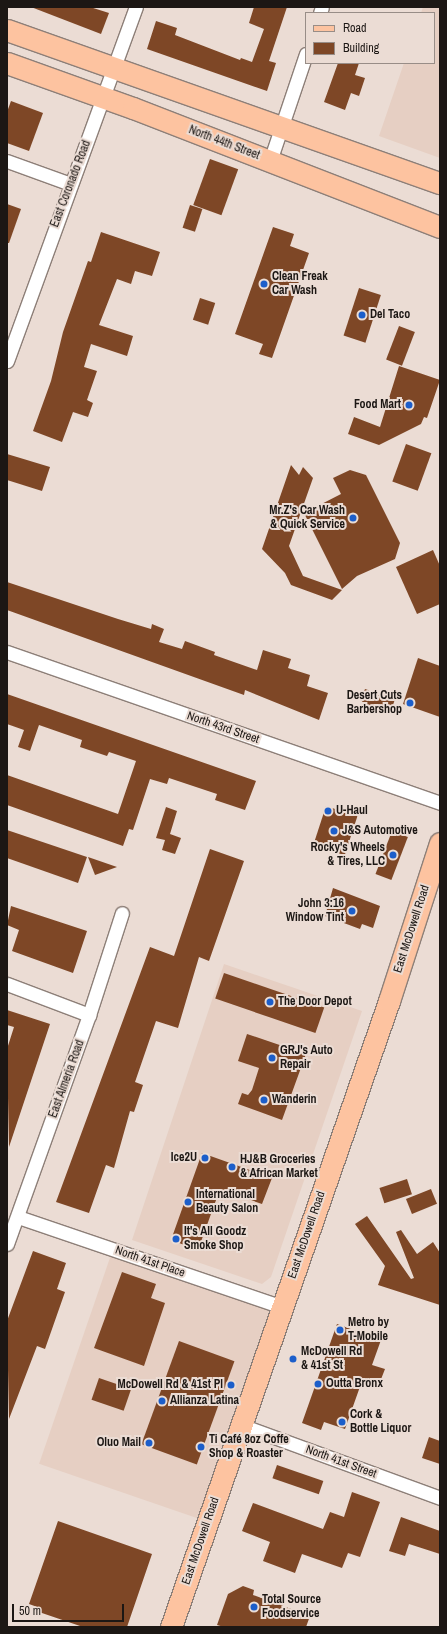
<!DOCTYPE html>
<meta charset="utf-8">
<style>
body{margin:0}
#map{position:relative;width:447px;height:1634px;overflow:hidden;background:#ebdcd4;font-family:"Archivo Narrow",sans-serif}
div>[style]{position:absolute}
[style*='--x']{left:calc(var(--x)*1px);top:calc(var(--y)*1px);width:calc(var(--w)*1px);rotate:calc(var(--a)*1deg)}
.built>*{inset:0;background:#e6cfc3;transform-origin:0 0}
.building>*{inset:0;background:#7e4726;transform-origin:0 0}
.roads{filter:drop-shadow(1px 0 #8d7f78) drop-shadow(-1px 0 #8d7f78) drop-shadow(0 1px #8d7f78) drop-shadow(0 -1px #8d7f78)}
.minor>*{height:13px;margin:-6.5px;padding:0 6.5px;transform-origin:6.5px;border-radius:6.5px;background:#fff}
.primary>*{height:21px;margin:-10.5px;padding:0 10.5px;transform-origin:10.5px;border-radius:10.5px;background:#fdc3a0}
.dots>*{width:11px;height:11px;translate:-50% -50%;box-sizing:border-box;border:2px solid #ebdcd4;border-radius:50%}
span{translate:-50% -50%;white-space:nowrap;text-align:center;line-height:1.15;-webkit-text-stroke:4px #ebdcd4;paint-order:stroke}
.street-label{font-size:12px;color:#1c1714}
.poi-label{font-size:12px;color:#1c1714;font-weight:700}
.left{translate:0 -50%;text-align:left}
.right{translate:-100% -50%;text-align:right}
.frame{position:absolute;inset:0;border:8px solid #1c1714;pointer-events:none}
.legend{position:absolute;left:305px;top:12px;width:130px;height:52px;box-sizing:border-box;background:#ebdcd4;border:1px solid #988d87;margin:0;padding:5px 7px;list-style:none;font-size:12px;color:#1c1714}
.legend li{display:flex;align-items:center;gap:8px;height:20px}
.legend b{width:20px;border:1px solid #988d87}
.scale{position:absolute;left:12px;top:1604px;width:112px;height:18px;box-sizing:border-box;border:2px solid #1c1714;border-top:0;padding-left:5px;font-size:12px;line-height:14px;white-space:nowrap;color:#1c1714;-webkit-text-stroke:3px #ebdcd4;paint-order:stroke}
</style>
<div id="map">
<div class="built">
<i style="clip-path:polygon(423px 7px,440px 7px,440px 158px,379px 136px,404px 63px,434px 63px,434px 13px,421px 13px)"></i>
<i style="clip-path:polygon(224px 964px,362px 1011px,271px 1277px,262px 1284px,132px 1240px)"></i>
<i style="left:113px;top:1249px;width:179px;height:227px;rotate:19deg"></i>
</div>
<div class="building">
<i style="clip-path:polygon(31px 7px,90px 7px,109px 13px,101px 34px)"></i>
<i style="clip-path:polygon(254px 7px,287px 7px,269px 61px,276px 63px,267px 91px,147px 49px,156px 21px,177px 28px,175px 35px,240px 60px,241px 58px,252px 62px,264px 29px,249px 23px)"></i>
<i style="clip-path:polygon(338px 63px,359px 63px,355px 75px,365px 78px,359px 96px,351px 93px,345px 110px,324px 102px)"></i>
<i style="clip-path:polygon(11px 101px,43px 113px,29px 151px,7px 143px,7px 112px)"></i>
<i style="left:210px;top:159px;width:30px;height:49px;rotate:20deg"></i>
<i style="clip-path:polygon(7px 204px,21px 209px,9px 243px,7px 243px)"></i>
<i style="left:190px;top:205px;width:13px;height:24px;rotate:18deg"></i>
<i style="clip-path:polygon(273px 227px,294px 234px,290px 246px,309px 253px,272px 358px,259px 354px,263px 344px,235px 334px)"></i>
<i style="clip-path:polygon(101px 232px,160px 252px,152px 276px,135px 271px,131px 284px,117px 279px,99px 325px,133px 336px,127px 356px,91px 344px,84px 367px,97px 371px,87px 400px,93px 403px,88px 417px,73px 412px,62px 442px,33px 431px,51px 381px,63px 332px,88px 261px,91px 262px)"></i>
<i style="left:359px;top:288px;width:23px;height:50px;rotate:18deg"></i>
<i style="left:200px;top:298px;width:16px;height:23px;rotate:18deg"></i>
<i style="left:399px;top:326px;width:17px;height:36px;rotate:21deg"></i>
<i style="clip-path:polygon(399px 366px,440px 380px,427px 418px,424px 417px,421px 424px,379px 445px,348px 434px,354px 417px,380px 427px)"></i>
<i style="left:406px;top:444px;width:27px;height:40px;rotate:20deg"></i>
<i style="clip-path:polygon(7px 454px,50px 467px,42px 491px,7px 480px)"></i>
<i style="clip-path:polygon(291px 465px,299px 475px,303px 467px,313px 478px,289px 546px,303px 576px,342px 590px,332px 600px,291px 585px,285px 573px,262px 549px)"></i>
<i style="clip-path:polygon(350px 470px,366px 475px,400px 543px,395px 559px,357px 576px,342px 589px,304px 513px,341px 494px,333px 478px)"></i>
<i style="clip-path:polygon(433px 550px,440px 566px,440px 604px,417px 614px,396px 567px)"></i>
<i style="clip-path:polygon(7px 582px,118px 619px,151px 629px,152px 624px,164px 629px,159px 642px,182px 649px,185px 641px,215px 652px,214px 655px,257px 670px,263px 650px,291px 659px,288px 668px,310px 675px,307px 686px,328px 693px,319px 720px,245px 690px,244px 695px,7px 610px)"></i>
<i style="clip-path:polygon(418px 658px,440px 666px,440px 717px,403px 704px)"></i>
<i style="clip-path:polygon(365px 689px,395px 699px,391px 711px,387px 715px,366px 706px,361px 700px)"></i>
<i style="clip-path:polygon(7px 694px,256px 781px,245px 810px,215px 800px,217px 794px,169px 778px,167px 784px,150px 779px,133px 830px,129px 829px,123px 846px,7px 805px,7px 775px,118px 814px,136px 761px,109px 752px,107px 756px,80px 747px,82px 740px,39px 725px,30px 751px,18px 747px,24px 730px,7px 724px)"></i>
<i style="left:326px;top:806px;width:33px;height:41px;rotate:18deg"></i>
<i style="clip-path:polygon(166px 807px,177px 811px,170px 834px,181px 838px,175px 854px,162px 850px,165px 840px,156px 838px)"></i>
<i style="clip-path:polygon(7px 830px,87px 857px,78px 883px,7px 858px)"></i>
<i style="left:392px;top:831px;width:17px;height:46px;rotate:21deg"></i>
<i style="clip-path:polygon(210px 849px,244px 861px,209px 961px,199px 957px,178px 1028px,156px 1021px,135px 1082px,143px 1085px,134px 1112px,130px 1111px,114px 1168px,106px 1165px,89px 1213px,56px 1202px,150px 947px,174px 956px)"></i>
<i style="clip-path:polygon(88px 857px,117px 867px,95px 875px)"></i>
<i style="clip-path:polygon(333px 888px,380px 906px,373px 928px,362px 924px,360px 929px,325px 916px)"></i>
<i style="clip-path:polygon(11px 906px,87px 931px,73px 973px,12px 951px,19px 930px,7px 925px)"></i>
<i style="left:224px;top:973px;width:106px;height:27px;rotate:19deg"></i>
<i style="clip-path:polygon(7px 1010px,50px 1024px,9px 1147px,7px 1049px,14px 1027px,7px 1025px)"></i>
<i style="clip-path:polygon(247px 1034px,306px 1054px,282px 1120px,238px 1104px,242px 1093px,248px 1095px,252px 1090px,259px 1068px,238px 1061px)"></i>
<i style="clip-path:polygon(202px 1153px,272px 1178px,262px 1204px,220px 1189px,198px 1250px,171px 1240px)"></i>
<i style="left:407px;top:1179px;width:16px;height:29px;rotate:72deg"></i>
<i style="left:431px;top:1189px;width:16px;height:27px;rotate:68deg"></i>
<i style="clip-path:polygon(367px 1216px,411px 1279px,414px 1278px,396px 1232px,401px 1230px,417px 1254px,433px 1242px,440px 1253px,440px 1305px,378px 1285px,385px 1266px,355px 1224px)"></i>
<i style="clip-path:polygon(33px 1251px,66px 1263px,57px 1289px,65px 1292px,45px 1349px,37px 1346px,9px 1419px,7px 1321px)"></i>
<i style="clip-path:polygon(122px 1272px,156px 1284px,151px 1298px,165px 1303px,144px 1366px,94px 1348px)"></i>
<i style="clip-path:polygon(337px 1324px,381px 1340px,372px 1365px,385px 1369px,378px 1387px,362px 1381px,345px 1429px,324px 1422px,321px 1430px,302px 1423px)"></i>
<i style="left:179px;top:1341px;width:59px;height:110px;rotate:20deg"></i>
<i style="left:99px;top:1378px;width:34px;height:23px;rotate:19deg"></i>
<i style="clip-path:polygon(429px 1437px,440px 1441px,440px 1464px,422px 1458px)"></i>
<i style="left:277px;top:1465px;width:49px;height:14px;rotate:19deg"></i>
<i style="clip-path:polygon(352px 1492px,380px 1502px,360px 1557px,348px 1553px,342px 1568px,302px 1554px,295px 1573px,263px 1561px,270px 1542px,242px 1531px,253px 1503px,323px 1529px,330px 1512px,344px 1517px)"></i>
<i style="clip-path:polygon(401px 1517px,440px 1531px,440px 1554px,409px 1544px,405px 1556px,389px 1551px)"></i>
<i style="clip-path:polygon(58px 1521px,152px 1554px,127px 1627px,83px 1627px,39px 1612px,40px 1608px,29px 1604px)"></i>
<i style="clip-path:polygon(243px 1586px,254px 1590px,253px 1595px,310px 1616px,306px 1627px,224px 1627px,217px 1625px,228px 1594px)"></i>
</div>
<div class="roads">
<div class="minor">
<i style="--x:320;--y:13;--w:6;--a:-72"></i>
<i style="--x:7;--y:161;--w:68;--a:19.8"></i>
<i style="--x:270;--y:161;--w:113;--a:-71.4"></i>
<i style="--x:7;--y:361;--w:377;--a:-70"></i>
<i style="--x:7;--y:652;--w:459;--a:19.2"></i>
<i style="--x:7;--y:984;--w:88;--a:20.7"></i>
<i style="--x:18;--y:1217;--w:279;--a:18.8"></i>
<i style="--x:7;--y:1244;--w:243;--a:-70.3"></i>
<i style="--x:89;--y:1015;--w:107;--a:-72.1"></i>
<i style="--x:241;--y:1425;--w:212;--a:20.1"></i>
</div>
<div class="primary">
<i style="--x:7;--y:30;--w:459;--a:19.5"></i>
<i style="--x:7;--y:63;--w:134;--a:19.7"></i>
<i style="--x:133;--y:108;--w:329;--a:21.2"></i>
<i style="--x:171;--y:1627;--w:663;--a:-70.8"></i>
<i style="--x:389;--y:1001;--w:166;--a:-72.1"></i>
</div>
</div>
<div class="dots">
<i style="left:264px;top:284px;background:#1c5eca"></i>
<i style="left:362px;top:315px;background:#1c5eca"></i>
<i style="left:409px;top:405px;background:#1c5eca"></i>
<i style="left:353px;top:518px;background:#1c5eca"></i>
<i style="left:410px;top:703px;background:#1c5eca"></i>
<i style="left:328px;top:811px;background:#1c5eca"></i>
<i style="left:334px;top:831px;background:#1c5eca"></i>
<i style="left:393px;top:855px;background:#1c5eca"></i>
<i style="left:352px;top:911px;background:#1c5eca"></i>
<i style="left:270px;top:1002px;background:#1c5eca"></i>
<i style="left:272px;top:1058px;background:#1c5eca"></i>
<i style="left:264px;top:1100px;background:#1c5eca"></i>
<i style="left:205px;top:1158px;background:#1c5eca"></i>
<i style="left:232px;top:1167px;background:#1c5eca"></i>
<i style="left:188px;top:1202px;background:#1c5eca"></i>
<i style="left:176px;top:1239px;background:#1c5eca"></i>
<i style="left:340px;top:1330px;background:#1c5eca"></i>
<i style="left:293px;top:1359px;background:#1c5eca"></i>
<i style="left:318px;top:1384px;background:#1c5eca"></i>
<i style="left:231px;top:1385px;background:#1c5eca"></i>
<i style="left:162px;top:1401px;background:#1c5eca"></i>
<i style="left:342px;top:1422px;background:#1c5eca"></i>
<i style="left:149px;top:1443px;background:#1c5eca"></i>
<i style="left:201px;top:1447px;background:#1c5eca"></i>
<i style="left:254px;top:1607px;background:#1c5eca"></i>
</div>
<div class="street-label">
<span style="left:224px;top:143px;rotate:21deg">North 44th Street</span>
<span style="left:71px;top:184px;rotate:-69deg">East Coronado Road</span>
<span style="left:223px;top:728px;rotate:19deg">North 43rd Street</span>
<span style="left:412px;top:929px;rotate:-72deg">East McDowell Road</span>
<span style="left:67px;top:1079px;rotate:-70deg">East Almeria Road</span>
<span style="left:307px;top:1235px;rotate:-71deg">East McDowell Road</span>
<span style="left:150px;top:1262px;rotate:19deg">North 41st Place</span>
<span style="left:341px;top:1462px;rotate:20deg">North 41st Street</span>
<span style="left:201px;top:1541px;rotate:-71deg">East McDowell Road</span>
</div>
<div class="poi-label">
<span class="left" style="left:272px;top:284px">Clean Freak<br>Car Wash</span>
<span class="left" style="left:370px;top:315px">Del Taco</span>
<span class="right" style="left:401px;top:405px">Food Mart</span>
<span class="right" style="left:345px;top:518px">Mr.Z's Car Wash<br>&amp; Quick Service</span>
<span class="right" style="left:402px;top:703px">Desert Cuts<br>Barbershop</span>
<span class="left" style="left:336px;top:811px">U-Haul</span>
<span class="left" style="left:342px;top:831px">J&amp;S Automotive</span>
<span class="right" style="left:385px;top:855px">Rocky's Wheels<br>&amp; Tires, LLC</span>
<span class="right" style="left:344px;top:911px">John 3:16<br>Window Tint</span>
<span class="left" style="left:278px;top:1002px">The Door Depot</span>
<span class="left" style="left:280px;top:1058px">GRJ's Auto<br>Repair</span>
<span class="left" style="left:272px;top:1100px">Wanderin</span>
<span class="right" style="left:197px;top:1158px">Ice2U</span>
<span class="left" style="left:240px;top:1167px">HJ&amp;B Groceries<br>&amp; African Market</span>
<span class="left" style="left:196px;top:1202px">International<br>Beauty Salon</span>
<span class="left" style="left:184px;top:1239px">It's All Goodz<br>Smoke Shop</span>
<span class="left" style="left:348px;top:1330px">Metro by<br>T-Mobile</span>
<span class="left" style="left:301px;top:1359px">McDowell Rd<br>&amp; 41st St</span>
<span class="left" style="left:326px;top:1384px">Outta Bronx</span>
<span class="right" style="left:223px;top:1385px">McDowell Rd &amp; 41st Pl</span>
<span class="left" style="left:170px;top:1401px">Allianza Latina</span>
<span class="left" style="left:350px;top:1422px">Cork &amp;<br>Bottle Liquor</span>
<span class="left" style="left:209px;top:1447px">Ti Café 8oz Coffe<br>Shop &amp; Roaster</span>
<span class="right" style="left:141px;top:1443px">Oluo Mail</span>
<span class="left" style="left:262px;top:1607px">Total Source<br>Foodservice</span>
</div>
<div class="frame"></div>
<ul class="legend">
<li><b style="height:5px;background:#fdc3a0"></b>Road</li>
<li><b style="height:11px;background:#7e4726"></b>Building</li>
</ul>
<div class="scale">50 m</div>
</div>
